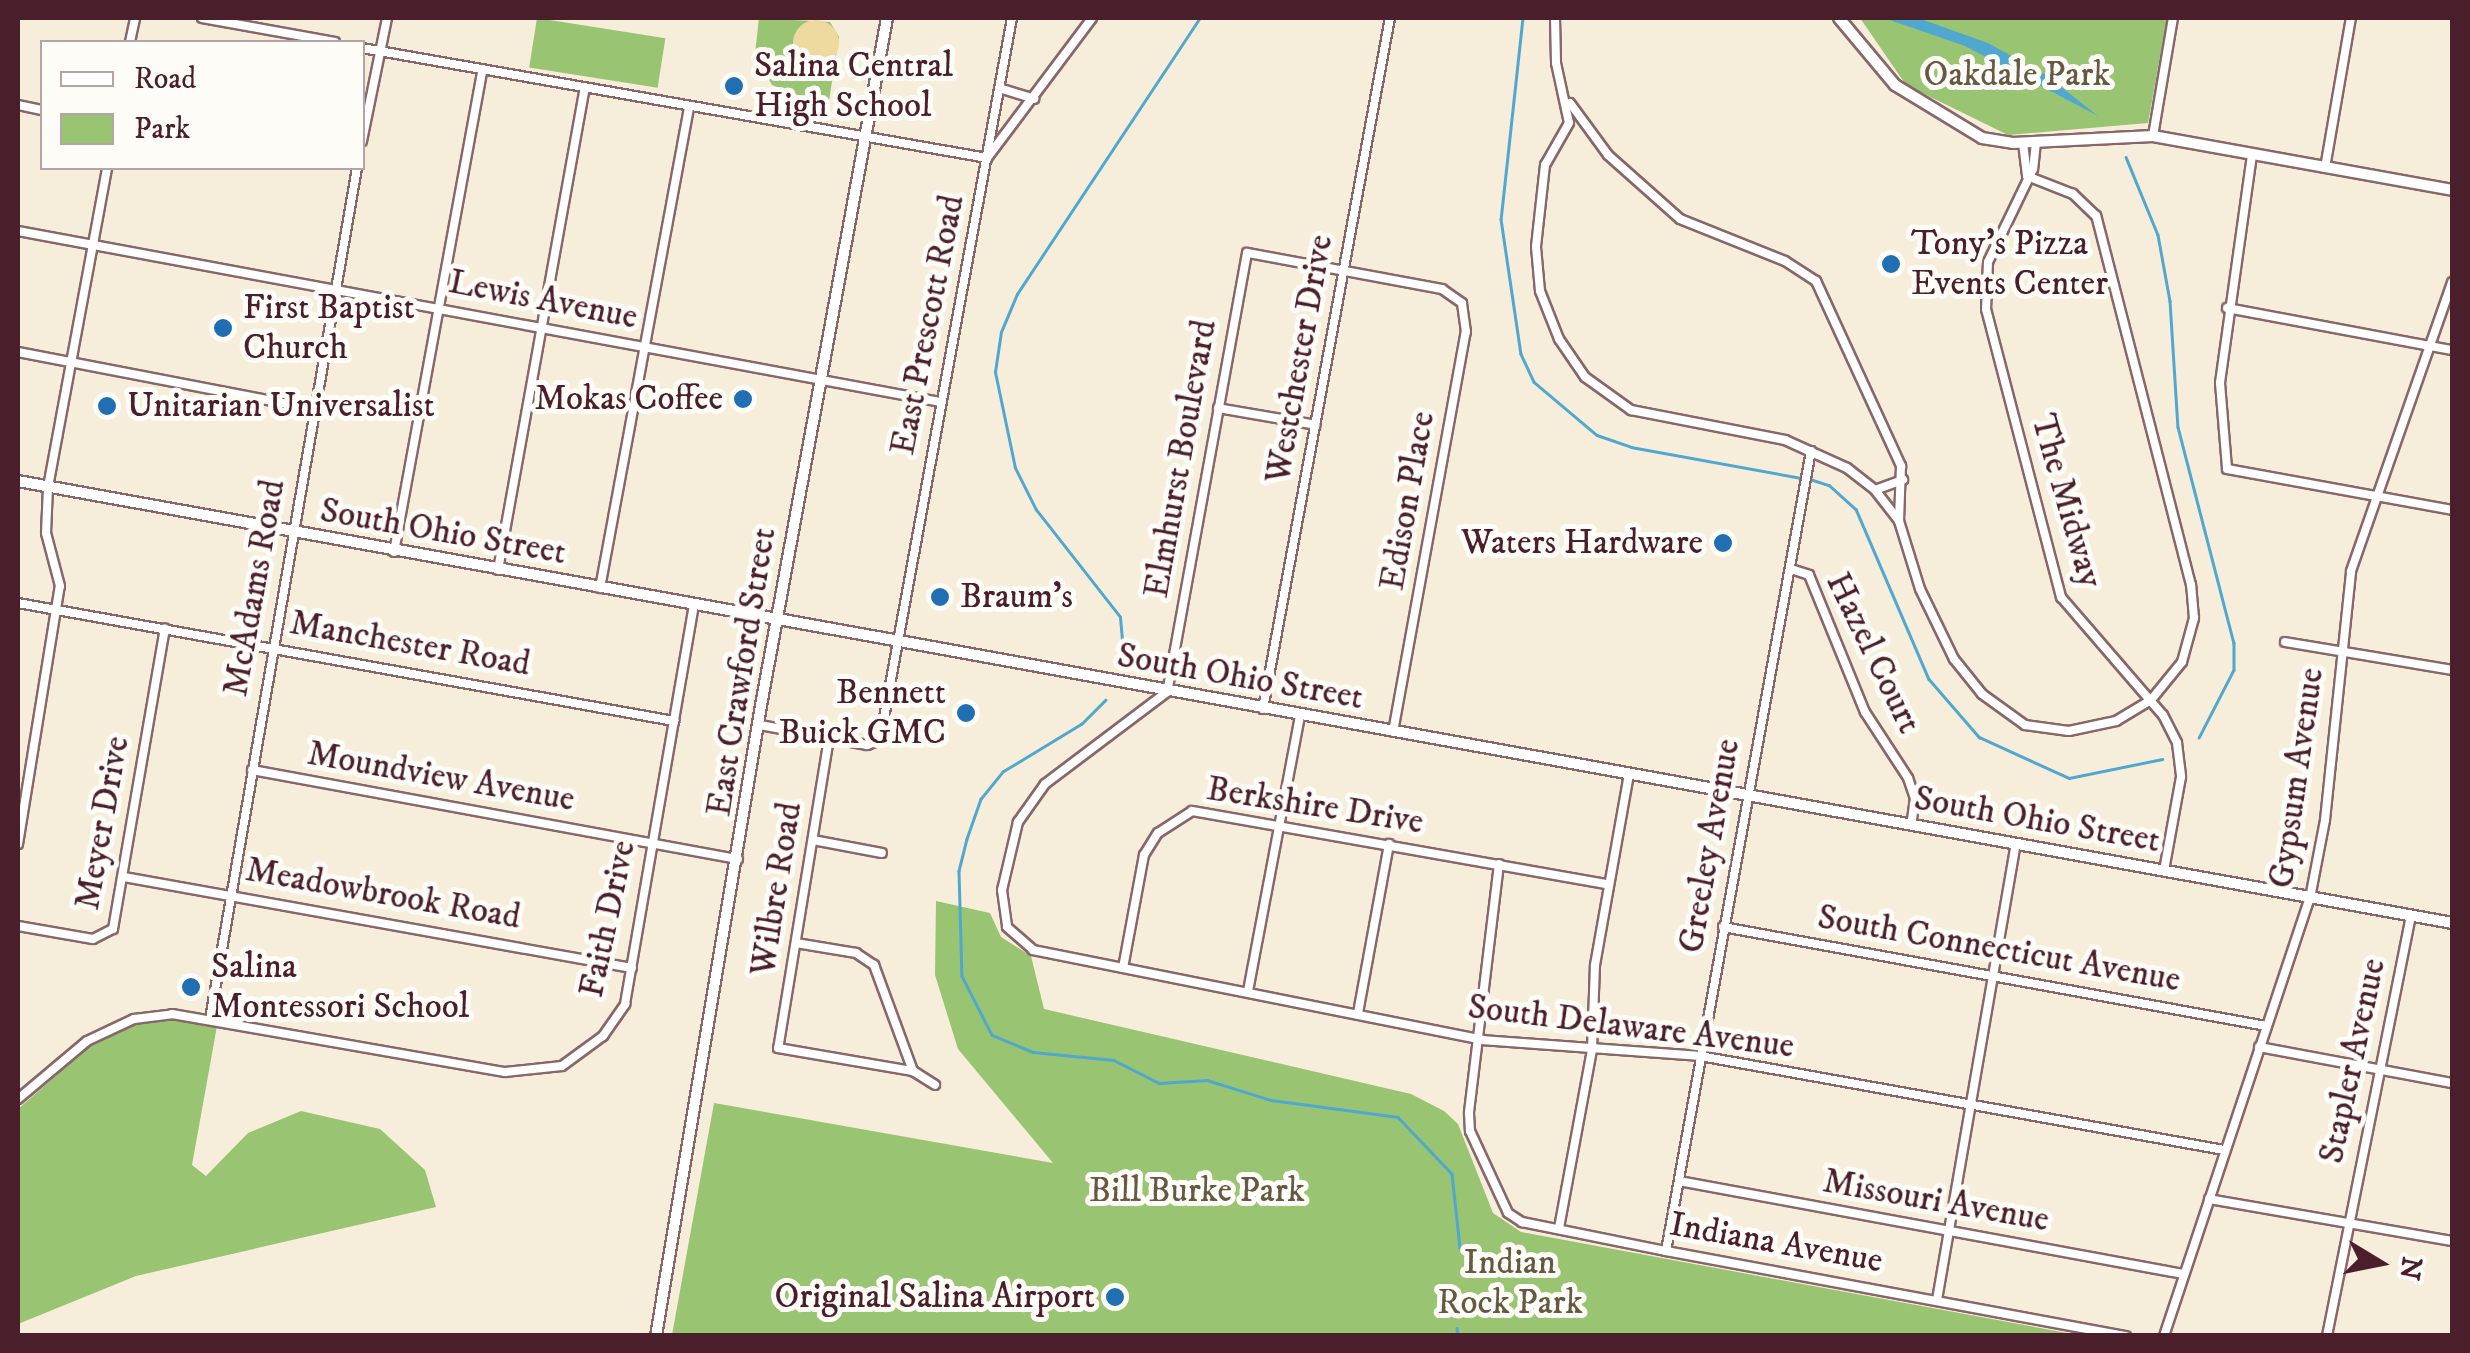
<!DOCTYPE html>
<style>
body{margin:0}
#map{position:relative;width:2470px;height:1353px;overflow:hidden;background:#f7eddb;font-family:"IM FELL DW Pica",serif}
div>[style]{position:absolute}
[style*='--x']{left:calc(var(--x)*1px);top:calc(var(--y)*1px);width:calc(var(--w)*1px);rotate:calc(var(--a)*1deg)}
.green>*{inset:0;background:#99c471;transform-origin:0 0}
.sand>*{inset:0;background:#eeda9e}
.round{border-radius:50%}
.water>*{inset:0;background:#50a8ce}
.stream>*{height:2.5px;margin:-1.25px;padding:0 1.25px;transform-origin:1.25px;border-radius:1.25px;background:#50a8ce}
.roads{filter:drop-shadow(2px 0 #876769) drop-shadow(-2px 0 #876769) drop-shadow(0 2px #876769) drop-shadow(0 -2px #876769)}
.street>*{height:8px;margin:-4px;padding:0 4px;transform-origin:4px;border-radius:4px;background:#fff}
.secondary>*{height:10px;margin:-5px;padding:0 5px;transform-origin:5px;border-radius:5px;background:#fff}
.dots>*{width:28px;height:28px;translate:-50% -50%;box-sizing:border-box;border:5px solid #fdfcf7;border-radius:50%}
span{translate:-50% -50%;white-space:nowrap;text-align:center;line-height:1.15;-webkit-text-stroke:10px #fdfcf7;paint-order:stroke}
.poi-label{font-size:35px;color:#4a1f2b}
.left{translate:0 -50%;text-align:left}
.right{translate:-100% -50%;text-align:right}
.park-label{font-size:35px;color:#665944}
.street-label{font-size:35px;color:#4a1f2b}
.frame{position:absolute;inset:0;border:20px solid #4a1f2b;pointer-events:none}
.legend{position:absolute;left:40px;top:40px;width:325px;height:130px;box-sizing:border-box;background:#fdfcf7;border:2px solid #b5a4a5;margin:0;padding:12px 18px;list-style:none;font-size:30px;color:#4a1f2b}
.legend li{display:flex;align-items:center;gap:20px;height:50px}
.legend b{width:50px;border:2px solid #b5a4a5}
.north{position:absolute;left:2330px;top:1213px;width:100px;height:100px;-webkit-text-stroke:8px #fdfcf7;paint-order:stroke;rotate:100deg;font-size:28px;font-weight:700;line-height:40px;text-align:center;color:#4a1f2b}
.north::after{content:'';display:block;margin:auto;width:35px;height:45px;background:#4a1f2b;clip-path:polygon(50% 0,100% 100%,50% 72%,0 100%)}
</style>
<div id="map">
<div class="green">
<i style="left:537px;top:18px;width:130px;height:50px;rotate:9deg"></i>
<i style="clip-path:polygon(759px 18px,830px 22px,839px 37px,828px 107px,772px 85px,755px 54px)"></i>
<i style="clip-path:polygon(1860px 18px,2167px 18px,2148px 123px,2008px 135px,1906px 85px)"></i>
<i style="clip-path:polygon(936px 901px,990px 913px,1001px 937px,1031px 956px,1044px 1009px,1411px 1094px,1444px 1111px,1458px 1124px,1493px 1213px,1521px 1232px,2078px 1335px,672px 1335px,714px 1103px,1053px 1163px,958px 1049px,935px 975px)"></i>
<i style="clip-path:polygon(173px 1020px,217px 1026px,192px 1165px,206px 1176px,248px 1133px,301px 1111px,380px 1129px,425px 1170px,436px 1207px,136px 1276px,18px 1324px,18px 1109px,94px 1043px,140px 1023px)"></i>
</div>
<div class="sand">
<i class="round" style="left:793px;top:20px;width:46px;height:46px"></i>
</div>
<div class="water">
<i style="clip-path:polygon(1884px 18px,1918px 18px,1988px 43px,2046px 75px,2098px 116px,1965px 46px)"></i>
</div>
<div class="stream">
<i style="--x:1523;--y:18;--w:202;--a:96.2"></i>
<i style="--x:1501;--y:219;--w:136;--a:81.6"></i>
<i style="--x:1521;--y:354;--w:31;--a:65"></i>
<i style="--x:1534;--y:382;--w:82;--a:40.1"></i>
<i style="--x:1597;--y:435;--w:36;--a:19"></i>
<i style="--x:1631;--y:447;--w:174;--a:10.3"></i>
<i style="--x:2126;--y:157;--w:84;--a:67.7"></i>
<i style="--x:2158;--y:235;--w:67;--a:79.7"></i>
<i style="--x:2170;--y:301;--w:126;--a:86.4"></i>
<i style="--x:2178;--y:427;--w:223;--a:75.5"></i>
<i style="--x:2234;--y:643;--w:27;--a:90"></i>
<i style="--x:2234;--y:670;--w:76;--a:117.2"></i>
<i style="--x:1810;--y:479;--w:20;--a:18"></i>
<i style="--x:1829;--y:485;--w:36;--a:42"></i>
<i style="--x:1856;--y:509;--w:185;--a:66.8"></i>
<i style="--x:1929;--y:679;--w:77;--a:49.2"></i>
<i style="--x:1979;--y:737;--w:99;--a:24.5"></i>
<i style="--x:2069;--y:778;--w:95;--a:-11.5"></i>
<i style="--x:1124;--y:663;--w:46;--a:-95"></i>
<i style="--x:1120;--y:617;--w:136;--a:-128.1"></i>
<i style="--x:1036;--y:510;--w:47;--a:-116.6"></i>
<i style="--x:1015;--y:468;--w:98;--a:-101.8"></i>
<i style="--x:995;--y:372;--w:40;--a:-81.5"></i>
<i style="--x:1001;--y:332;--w:41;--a:-67.2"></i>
<i style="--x:1017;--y:294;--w:331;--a:-56.5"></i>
<i style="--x:1106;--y:700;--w:34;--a:135"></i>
<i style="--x:1082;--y:724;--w:92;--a:148.7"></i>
<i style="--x:1003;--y:772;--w:35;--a:129"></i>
<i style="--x:981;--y:799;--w:42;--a:109.3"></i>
<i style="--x:967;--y:839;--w:33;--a:104"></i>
<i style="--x:959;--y:871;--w:105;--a:88.4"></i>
<i style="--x:962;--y:976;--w:66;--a:63"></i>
<i style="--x:992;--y:1035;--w:44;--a:22.5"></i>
<i style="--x:1033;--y:1052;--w:81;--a:5.6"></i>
<i style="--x:1114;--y:1060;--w:51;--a:27.1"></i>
<i style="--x:1159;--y:1083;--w:48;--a:-3.6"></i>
<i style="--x:1207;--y:1080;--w:67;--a:17.4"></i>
<i style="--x:1271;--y:1100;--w:128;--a:7.6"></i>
<i style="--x:1398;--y:1117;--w:79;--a:46.5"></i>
<i style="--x:1452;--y:1174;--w:74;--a:83.8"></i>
<i style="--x:1457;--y:1328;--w:8;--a:83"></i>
</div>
<div class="roads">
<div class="street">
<i style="--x:202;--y:18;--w:135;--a:10.2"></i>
<i style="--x:1555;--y:18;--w:45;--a:88.7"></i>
<i style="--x:1556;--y:63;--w:61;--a:77.8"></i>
<i style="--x:1569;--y:123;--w:48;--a:119.7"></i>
<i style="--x:1545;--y:165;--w:82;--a:96.3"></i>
<i style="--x:1536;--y:247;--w:44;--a:84.8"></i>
<i style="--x:1540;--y:291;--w:52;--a:68.4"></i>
<i style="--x:1559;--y:339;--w:46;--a:55.6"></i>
<i style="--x:1585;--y:377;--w:57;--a:35.7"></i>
<i style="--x:1631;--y:410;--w:157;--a:11"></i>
<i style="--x:1785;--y:440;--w:68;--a:24.3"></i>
<i style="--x:1847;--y:468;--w:36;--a:38"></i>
<i style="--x:1875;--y:490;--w:39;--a:52"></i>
<i style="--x:1899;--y:521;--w:71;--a:72.8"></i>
<i style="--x:1920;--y:589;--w:78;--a:64.1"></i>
<i style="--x:1954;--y:659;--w:45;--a:51.3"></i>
<i style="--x:1982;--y:694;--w:53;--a:35.8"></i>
<i style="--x:2025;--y:725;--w:44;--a:7.8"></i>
<i style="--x:2069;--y:731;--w:48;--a:-12"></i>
<i style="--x:2116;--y:721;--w:41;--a:-31"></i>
<i style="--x:2151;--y:700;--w:49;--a:-50.8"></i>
<i style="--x:2182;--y:662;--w:46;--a:-74.7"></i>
<i style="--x:2194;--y:618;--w:33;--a:-95"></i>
<i style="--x:2191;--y:585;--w:381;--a:-104.4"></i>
<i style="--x:2096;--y:216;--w:32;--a:-136"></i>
<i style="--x:2073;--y:194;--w:49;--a:-158.6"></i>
<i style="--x:130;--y:42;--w:25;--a:-78"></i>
<i style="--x:362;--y:48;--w:635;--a:9.98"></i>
<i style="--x:987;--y:158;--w:175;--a:-53.1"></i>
<i style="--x:999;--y:88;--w:37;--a:17"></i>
<i style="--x:1570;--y:103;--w:64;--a:53.8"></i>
<i style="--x:1608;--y:155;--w:96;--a:41.6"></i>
<i style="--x:1680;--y:219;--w:113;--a:21.8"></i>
<i style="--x:1785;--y:261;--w:37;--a:33"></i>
<i style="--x:1816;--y:281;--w:204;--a:65.3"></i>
<i style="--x:1901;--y:466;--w:55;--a:92.1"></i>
<i style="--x:18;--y:105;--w:25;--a:12"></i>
<i style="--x:2153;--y:136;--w:120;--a:-80.4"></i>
<i style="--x:362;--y:141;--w:126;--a:-78.5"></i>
<i style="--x:2036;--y:142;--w:27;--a:96"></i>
<i style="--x:2033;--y:169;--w:103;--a:115.8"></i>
<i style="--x:1988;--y:262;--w:47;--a:92.4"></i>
<i style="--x:1986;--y:309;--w:298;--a:75.4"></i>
<i style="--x:2061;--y:597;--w:156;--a:49.2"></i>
<i style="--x:2163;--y:715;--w:31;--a:63"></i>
<i style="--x:2177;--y:743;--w:34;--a:83"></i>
<i style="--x:2181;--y:777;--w:96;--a:100.3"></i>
<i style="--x:2023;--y:143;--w:33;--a:83"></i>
<i style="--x:2252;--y:155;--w:230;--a:98"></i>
<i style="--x:2220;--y:383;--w:86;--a:85.3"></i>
<i style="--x:2227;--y:469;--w:229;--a:10.3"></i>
<i style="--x:2325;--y:168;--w:152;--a:-80.2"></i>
<i style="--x:18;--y:231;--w:939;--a:10.5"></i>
<i style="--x:2227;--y:308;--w:229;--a:10.6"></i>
<i style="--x:18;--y:352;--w:300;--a:10.9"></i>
<i style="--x:1218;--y:408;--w:99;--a:9.8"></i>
<i style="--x:1875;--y:490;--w:30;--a:-20"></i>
<i style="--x:394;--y:552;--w:491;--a:-79.6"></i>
<i style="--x:1791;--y:569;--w:19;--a:18"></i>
<i style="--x:1809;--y:575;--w:148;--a:67.8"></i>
<i style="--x:1865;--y:712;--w:79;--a:56.9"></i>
<i style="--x:1908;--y:778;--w:21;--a:71"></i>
<i style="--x:1915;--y:798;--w:27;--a:98"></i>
<i style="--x:498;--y:570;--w:490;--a:-79.8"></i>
<i style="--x:600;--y:588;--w:489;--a:-79.5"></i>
<i style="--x:18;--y:603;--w:667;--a:10.2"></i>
<i style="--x:2285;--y:642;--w:169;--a:9.5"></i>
<i style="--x:1263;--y:709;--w:703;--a:-79.59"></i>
<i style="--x:760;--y:725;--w:109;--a:10.6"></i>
<i style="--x:867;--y:745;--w:14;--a:-21"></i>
<i style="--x:880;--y:740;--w:734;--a:-79.64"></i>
<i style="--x:1393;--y:732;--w:407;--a:-79.7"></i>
<i style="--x:1466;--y:332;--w:29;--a:-98"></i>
<i style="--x:1462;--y:303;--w:24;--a:-145"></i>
<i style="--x:1442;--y:289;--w:198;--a:-169.5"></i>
<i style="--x:1247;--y:253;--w:446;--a:100.3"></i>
<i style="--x:1167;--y:692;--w:153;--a:143"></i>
<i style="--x:1045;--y:784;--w:47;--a:125.4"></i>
<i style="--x:1018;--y:822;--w:70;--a:103.2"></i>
<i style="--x:1002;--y:890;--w:37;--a:82"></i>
<i style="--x:1007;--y:927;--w:35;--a:41"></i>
<i style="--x:1033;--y:950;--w:458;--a:11.3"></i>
<i style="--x:1482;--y:1040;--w:219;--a:4.2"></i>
<i style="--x:1700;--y:1056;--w:532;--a:10.17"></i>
<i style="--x:829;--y:738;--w:314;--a:99.3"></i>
<i style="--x:778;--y:1048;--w:137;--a:9.7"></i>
<i style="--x:913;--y:1071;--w:26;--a:32"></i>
<i style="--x:252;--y:770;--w:494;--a:10.4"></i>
<i style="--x:813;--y:840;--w:70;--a:10.7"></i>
<i style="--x:18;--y:844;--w:261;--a:-80.8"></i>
<i style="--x:60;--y:586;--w:55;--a:-104.8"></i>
<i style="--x:46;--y:533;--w:46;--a:-87.5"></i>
<i style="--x:48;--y:487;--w:324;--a:-79.5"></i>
<i style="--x:1499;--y:864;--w:251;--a:96.9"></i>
<i style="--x:1469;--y:1113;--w:18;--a:87"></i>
<i style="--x:1470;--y:1131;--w:90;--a:65.1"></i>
<i style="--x:1508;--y:1213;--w:17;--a:33"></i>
<i style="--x:1522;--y:1222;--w:147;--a:11.4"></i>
<i style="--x:1666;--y:1251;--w:468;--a:10.5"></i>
<i style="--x:124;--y:877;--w:516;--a:10.16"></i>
<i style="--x:18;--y:926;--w:76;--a:9.8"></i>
<i style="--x:93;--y:939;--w:22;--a:-27"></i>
<i style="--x:113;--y:929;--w:305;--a:-80.2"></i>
<i style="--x:1723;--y:927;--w:552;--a:10.33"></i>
<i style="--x:796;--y:943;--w:61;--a:9.5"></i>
<i style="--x:856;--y:953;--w:22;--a:34"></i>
<i style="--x:874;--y:965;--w:113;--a:69.8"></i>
<i style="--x:1123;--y:968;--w:115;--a:-79.5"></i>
<i style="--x:1144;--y:855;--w:26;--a:-58"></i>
<i style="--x:1158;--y:833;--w:40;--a:-32.9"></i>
<i style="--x:1192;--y:811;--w:422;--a:10"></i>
<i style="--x:1248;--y:991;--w:280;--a:-79.3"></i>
<i style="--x:1358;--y:1013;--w:172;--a:-79.6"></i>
<i style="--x:210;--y:1019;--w:864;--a:-80.2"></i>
<i style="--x:2259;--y:1047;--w:196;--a:10.6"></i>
<i style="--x:18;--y:1099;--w:90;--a:-40"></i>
<i style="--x:87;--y:1041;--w:52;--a:-25.1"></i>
<i style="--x:134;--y:1019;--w:38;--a:-7"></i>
<i style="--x:172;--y:1014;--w:338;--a:9.9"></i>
<i style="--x:505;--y:1072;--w:57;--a:-6"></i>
<i style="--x:562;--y:1066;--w:51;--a:-36.2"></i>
<i style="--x:603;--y:1036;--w:39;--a:-55"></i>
<i style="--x:625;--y:1004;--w:405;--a:-80.2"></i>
<i style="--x:1679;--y:1181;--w:513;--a:10.45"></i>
<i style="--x:2209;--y:1199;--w:247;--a:9.8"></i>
<i style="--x:1559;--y:1228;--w:181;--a:-79.5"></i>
<i style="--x:1592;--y:1050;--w:85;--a:-88"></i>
<i style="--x:1595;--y:965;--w:194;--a:-79.9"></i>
<i style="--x:1666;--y:1251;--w:813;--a:-79.73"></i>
<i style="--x:1937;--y:1300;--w:463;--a:-80.2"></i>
<i style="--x:2164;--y:1336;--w:462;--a:-71.6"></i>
<i style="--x:2310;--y:898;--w:79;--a:-79.1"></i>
<i style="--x:2325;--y:820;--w:250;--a:-84"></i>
<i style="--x:2351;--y:571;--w:306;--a:-70.7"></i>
<i style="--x:2327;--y:1336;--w:428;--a:-78.7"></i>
</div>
<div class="secondary">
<i style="--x:1839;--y:18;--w:87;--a:50.1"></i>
<i style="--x:1895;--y:85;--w:102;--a:31.3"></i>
<i style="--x:1982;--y:138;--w:31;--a:9"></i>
<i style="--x:2013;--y:143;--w:140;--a:-2.9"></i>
<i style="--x:2153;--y:136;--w:304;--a:10.2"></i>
<i style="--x:18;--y:481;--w:2474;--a:10.29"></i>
<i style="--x:656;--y:1336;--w:645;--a:-80.54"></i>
<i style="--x:762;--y:700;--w:693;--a:-79.61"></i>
</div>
</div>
<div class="dots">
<i style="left:734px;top:86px;background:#1f6fb2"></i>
<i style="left:1891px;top:264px;background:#1f6fb2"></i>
<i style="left:223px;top:328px;background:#1f6fb2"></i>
<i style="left:743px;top:399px;background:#1f6fb2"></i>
<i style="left:107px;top:406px;background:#1f6fb2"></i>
<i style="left:1723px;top:543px;background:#1f6fb2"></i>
<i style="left:940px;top:597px;background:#1f6fb2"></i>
<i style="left:966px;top:713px;background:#1f6fb2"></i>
<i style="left:191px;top:987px;background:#1f6fb2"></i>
<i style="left:1115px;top:1297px;background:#1f6fb2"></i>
</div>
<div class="poi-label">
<span class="left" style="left:754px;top:86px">Salina Central<br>High School</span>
<span class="left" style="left:1911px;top:264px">Tony's Pizza<br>Events Center</span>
<span class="left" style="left:243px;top:328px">First Baptist<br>Church</span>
<span class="right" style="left:723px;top:399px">Mokas Coffee</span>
<span class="left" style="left:127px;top:406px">Unitarian Universalist</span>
<span class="right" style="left:1703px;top:543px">Waters Hardware</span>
<span class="left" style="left:960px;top:597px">Braum's</span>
<span class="right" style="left:946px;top:713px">Bennett<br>Buick GMC</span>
<span class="left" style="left:211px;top:987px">Salina<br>Montessori School</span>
<span class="right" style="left:1095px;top:1297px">Original Salina Airport</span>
</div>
<div class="park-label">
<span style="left:2017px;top:75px">Oakdale Park</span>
<span style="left:1197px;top:1191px">Bill Burke Park</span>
<span style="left:1510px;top:1283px">Indian<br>Rock Park</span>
</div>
<div class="street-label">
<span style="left:543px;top:300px;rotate:11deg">Lewis Avenue</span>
<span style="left:928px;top:325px;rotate:-79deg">East Prescott Road</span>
<span style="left:1300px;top:359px;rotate:-80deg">Westchester Drive</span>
<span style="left:1181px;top:459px;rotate:-80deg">Elmhurst Boulevard</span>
<span style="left:1408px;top:501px;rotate:-80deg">Edison Place</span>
<span style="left:2066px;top:501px;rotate:74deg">The Midway</span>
<span style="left:443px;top:532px;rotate:10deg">South Ohio Street</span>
<span style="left:255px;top:588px;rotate:-80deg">McAdams Road</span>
<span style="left:410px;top:644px;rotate:10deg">Manchester Road</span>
<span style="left:1873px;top:653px;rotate:64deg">Hazel Court</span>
<span style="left:742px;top:672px;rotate:-81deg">East Crawford Street</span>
<span style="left:1240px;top:677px;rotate:10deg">South Ohio Street</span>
<span style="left:441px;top:777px;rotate:10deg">Moundview Avenue</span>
<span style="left:2297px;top:778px;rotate:-82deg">Gypsum Avenue</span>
<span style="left:1315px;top:806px;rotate:9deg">Berkshire Drive</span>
<span style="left:2037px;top:820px;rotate:10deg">South Ohio Street</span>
<span style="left:103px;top:823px;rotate:-80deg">Meyer Drive</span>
<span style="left:1710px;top:846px;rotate:-80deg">Greeley Avenue</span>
<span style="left:777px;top:889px;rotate:-81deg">Wilbre Road</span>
<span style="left:383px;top:894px;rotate:10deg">Meadowbrook Road</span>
<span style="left:608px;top:919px;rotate:-78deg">Faith Drive</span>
<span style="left:1999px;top:949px;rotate:10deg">South Connecticut Avenue</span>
<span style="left:1631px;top:1027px;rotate:7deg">South Delaware Avenue</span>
<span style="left:2353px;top:1061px;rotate:-78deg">Stapler Avenue</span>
<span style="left:1936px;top:1201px;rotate:10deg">Missouri Avenue</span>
<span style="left:1776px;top:1243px;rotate:10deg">Indiana Avenue</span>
</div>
<div class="frame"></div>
<ul class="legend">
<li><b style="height:12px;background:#fff"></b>Road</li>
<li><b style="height:28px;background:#99c471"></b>Park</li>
</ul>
<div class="north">N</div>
</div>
